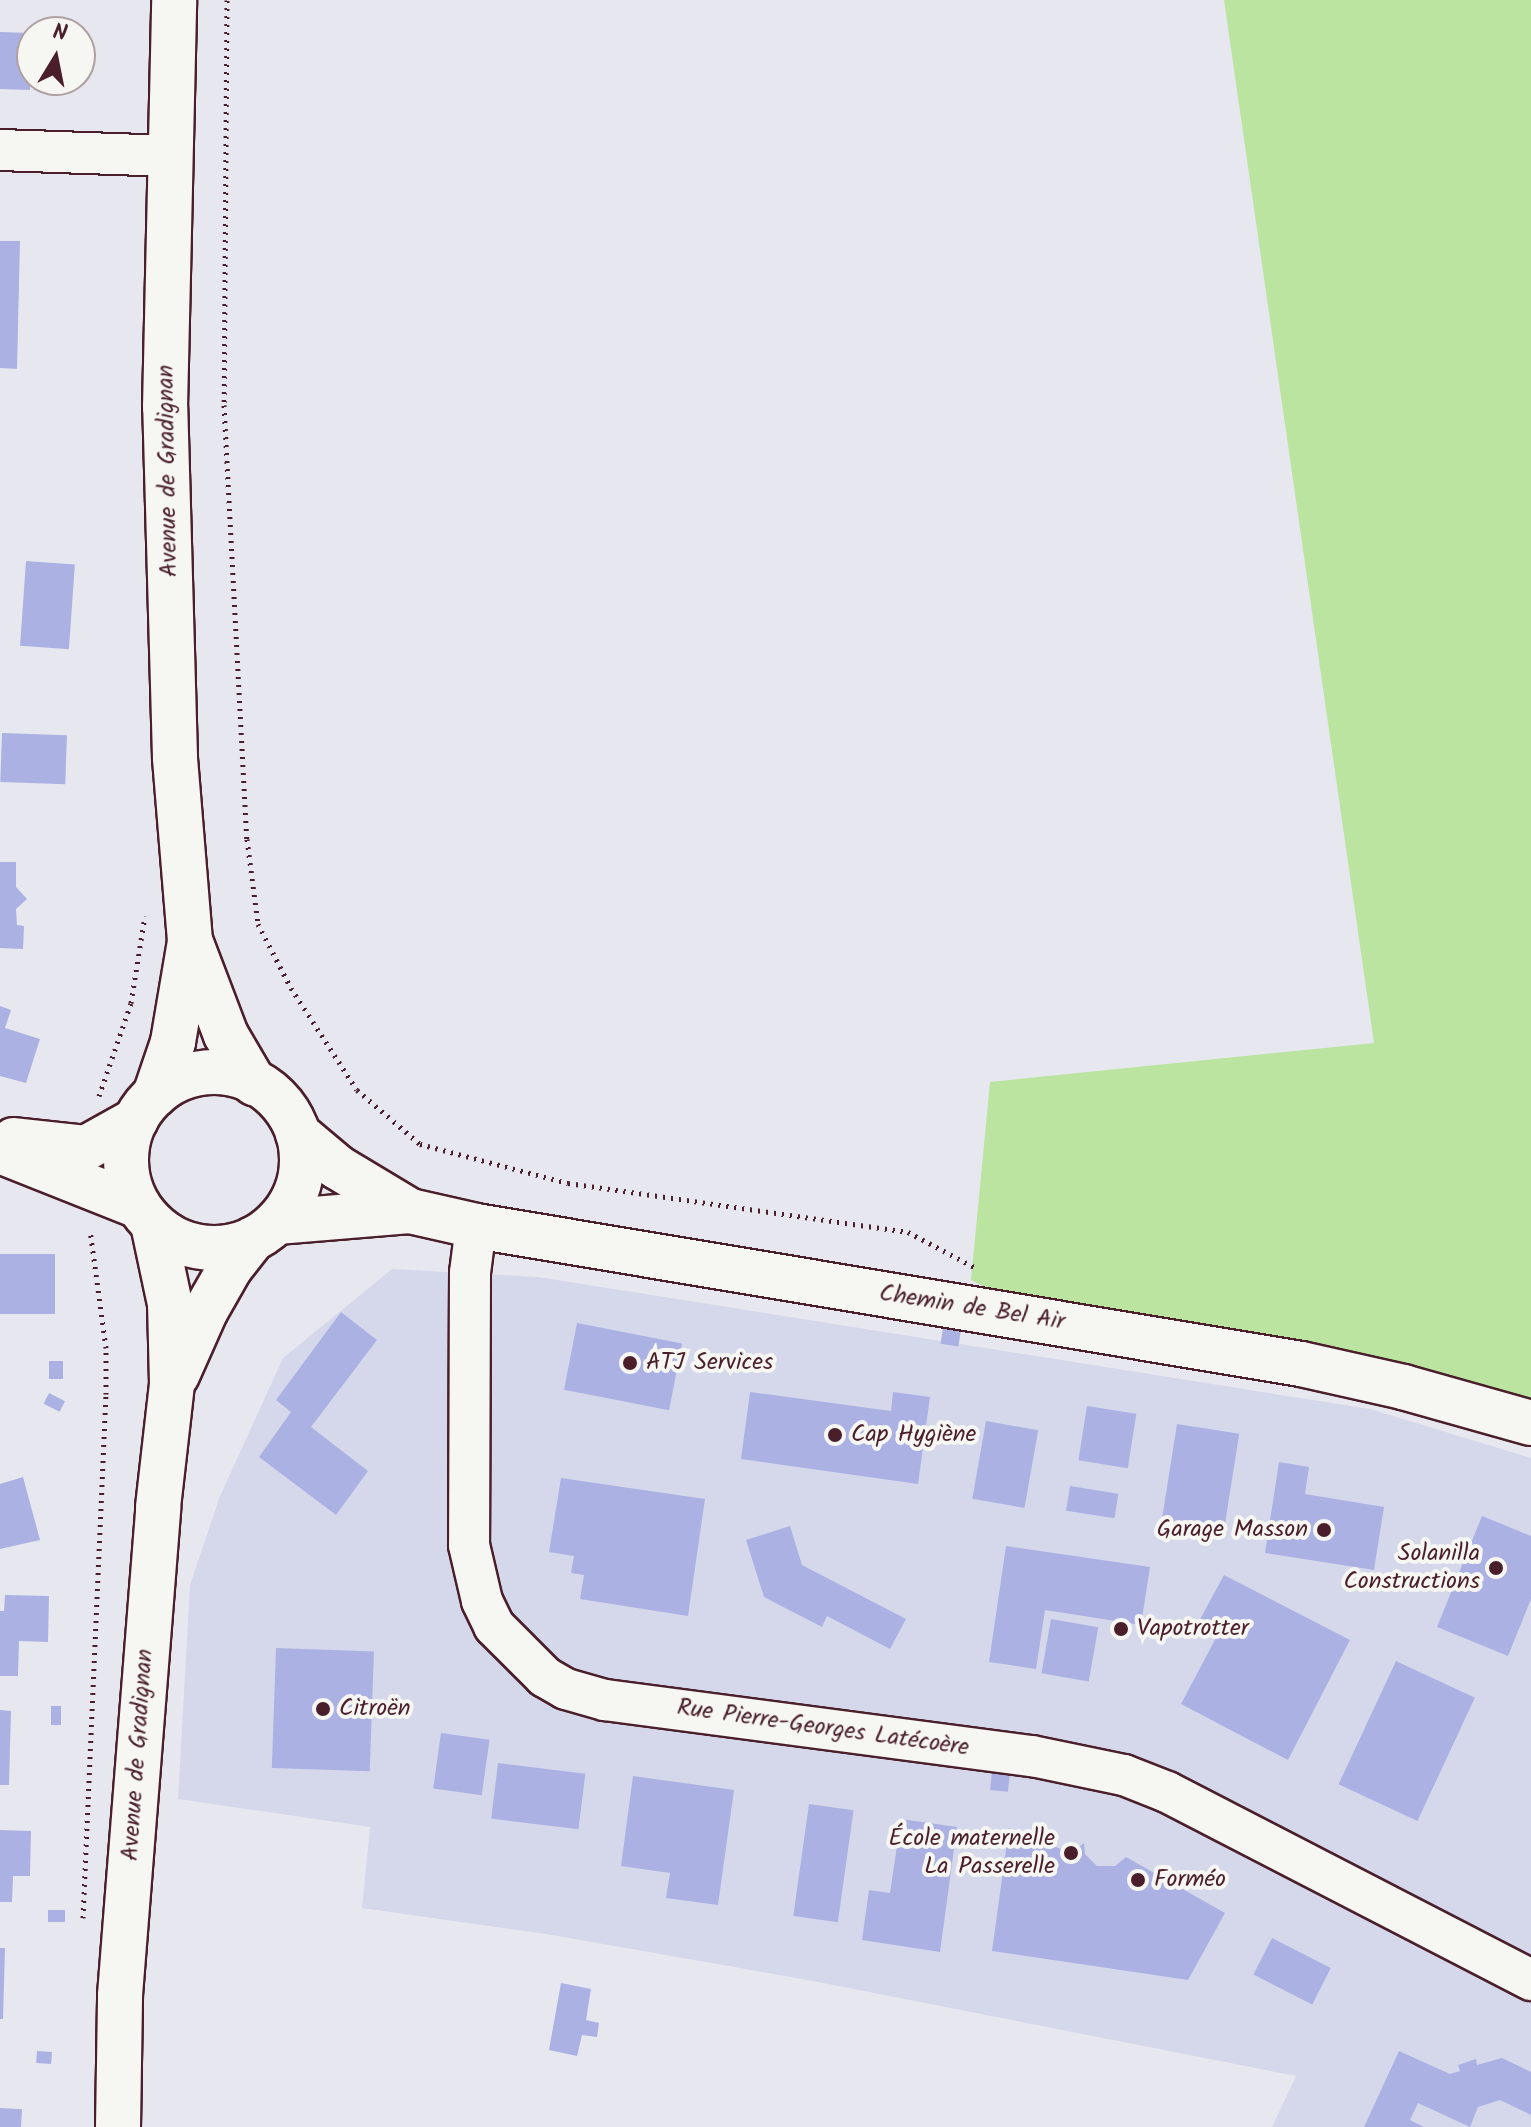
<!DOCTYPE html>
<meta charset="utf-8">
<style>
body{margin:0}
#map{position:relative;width:1531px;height:2127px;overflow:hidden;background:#e7e8ef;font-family:Kalam,sans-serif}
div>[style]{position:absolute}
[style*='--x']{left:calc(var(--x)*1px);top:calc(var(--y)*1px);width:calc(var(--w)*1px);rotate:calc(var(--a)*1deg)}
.built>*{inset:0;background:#d5d8eb}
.green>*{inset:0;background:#bae4a0}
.building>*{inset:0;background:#abb2e3;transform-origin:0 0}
.path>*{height:5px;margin-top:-2.5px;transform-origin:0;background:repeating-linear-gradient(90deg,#4a1f2b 0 2px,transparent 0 8px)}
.roads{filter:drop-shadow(2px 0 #4a1f2b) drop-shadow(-2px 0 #4a1f2b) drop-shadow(0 2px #4a1f2b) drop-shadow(0 -2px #4a1f2b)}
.minor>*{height:40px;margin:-20px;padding:0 20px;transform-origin:20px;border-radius:20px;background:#f6f6f2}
.tertiary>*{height:44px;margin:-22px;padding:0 22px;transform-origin:22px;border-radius:22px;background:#f6f6f2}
.tertiary>.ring{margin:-22px;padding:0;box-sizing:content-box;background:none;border:44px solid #f6f6f2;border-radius:50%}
.dots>*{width:22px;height:22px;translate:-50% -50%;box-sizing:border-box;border:4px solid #f6f6f2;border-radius:50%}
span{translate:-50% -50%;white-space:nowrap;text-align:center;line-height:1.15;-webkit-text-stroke:8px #f6f6f2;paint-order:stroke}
.street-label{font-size:24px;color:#4a1f2b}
.poi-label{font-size:24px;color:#4a1f2b}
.left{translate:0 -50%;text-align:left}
.right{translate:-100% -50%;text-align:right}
.north{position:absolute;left:16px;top:16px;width:80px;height:80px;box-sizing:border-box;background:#f6f6f2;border:2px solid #b1a0a2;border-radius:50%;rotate:10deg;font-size:22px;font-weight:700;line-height:32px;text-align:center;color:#4a1f2b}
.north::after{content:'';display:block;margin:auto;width:28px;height:36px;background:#4a1f2b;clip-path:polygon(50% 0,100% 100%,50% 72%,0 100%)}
</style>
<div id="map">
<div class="built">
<i style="clip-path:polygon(392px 1269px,538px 1277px,1370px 1409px,1531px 1458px,1531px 2127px,1272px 2127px,1296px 2076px,813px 1981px,546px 1934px,362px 1908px,370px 1827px,178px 1799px,190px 1585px,220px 1496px,283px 1358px)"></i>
</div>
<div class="green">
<i style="clip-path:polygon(1224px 0,1531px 0,1531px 1423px,1054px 1322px,971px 1280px,990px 1082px,1374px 1043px)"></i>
</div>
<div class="building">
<i style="left:0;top:32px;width:32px;height:57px;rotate:2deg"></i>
<i style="clip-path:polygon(0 241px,20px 241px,17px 369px,0 368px)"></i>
<i style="left:26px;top:561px;width:49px;height:85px;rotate:4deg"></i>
<i style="left:2px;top:733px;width:65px;height:49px;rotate:2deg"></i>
<i style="clip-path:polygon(0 862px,16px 862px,16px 887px,27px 899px,16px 909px,17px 925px,24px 926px,23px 949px,0 948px)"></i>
<i style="clip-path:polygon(0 1006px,11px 1010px,5px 1028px,40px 1039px,26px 1083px,0 1076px)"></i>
<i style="left:0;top:1254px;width:55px;height:60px"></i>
<i style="clip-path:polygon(341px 1312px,377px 1340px,311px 1427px,368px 1471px,336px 1515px,259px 1457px,291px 1412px,276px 1400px)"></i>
<i style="left:944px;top:1322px;width:18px;height:22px;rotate:9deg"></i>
<i style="left:577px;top:1323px;width:107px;height:68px;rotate:11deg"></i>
<i style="left:49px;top:1361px;width:14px;height:18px"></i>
<i style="clip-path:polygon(750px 1392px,891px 1411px,893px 1392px,930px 1397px,918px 1484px,741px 1459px)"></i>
<i style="left:49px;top:1393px;width:18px;height:12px;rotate:27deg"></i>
<i style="left:1087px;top:1406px;width:50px;height:55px;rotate:9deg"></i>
<i style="left:986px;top:1421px;width:53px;height:79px;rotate:10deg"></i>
<i style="left:1177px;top:1424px;width:63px;height:107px;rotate:9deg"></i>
<i style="clip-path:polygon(1279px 1462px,1309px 1467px,1305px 1494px,1384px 1507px,1374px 1570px,1265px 1553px)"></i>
<i style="clip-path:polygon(23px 1477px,40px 1540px,0 1549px,0 1484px)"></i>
<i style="clip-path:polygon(561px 1478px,705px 1499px,688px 1616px,580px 1599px,584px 1575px,571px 1573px,574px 1556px,549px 1552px)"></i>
<i style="left:1070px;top:1486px;width:49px;height:25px;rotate:9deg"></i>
<i style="clip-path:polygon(1482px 1516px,1531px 1536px,1531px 1599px,1508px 1656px,1437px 1627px)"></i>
<i style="clip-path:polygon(790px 1526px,802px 1565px,906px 1619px,890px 1649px,827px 1616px,822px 1627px,764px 1597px,746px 1540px)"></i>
<i style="clip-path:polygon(1006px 1546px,1150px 1567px,1141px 1625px,1045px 1610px,1036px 1669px,989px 1662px)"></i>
<i style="clip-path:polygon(1224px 1575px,1350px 1640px,1288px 1760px,1181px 1704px,1218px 1634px,1198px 1623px)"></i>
<i style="clip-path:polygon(5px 1595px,49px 1596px,48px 1642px,19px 1641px,18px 1676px,0 1676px,0 1611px,4px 1611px)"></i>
<i style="left:1051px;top:1619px;width:48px;height:55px;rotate:10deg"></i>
<i style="left:276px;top:1648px;width:98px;height:120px;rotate:2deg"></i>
<i style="left:1396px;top:1661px;width:87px;height:136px;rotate:25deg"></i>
<i style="left:51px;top:1706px;width:10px;height:19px"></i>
<i style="clip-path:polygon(0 1710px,11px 1711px,9px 1785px,0 1785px)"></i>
<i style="left:441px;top:1733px;width:49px;height:56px;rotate:8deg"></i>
<i style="left:498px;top:1763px;width:88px;height:56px;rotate:7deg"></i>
<i style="left:992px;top:1771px;width:18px;height:19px;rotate:6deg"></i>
<i style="clip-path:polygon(633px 1776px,734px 1790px,718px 1905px,666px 1898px,670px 1873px,621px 1866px)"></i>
<i style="left:809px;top:1804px;width:45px;height:113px;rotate:8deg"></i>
<i style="clip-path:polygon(901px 1819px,957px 1827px,940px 1952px,862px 1940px,869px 1890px,890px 1893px)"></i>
<i style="clip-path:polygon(1009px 1828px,1071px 1853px,1084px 1843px,1085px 1854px,1097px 1866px,1115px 1866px,1126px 1857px,1225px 1913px,1188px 1980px,992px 1951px)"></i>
<i style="clip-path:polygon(0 1830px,31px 1831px,30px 1876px,13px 1876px,12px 1902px,0 1902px)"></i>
<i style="left:48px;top:1910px;width:17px;height:12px"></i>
<i style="left:1272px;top:1938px;width:66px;height:41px;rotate:27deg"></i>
<i style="clip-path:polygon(0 1948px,5px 1948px,3px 2019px,0 2019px)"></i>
<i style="clip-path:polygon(561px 1983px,591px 1989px,586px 2020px,599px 2023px,597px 2037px,582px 2035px,577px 2056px,549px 2050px)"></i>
<i style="left:37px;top:2051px;width:15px;height:12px;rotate:4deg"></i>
<i style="clip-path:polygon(1399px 2051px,1450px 2074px,1460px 2071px,1458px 2065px,1476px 2059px,1477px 2065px,1502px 2058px,1531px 2072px,1531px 2115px,1500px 2100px,1478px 2107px,1470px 2127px,1418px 2103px,1410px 2120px,1424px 2127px,1364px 2127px)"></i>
<i style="left:0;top:2108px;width:22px;height:19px;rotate:3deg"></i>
</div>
<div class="path">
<i style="--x:227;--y:0;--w:405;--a:90.4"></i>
<i style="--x:224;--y:405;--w:435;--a:87"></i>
<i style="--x:247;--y:839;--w:86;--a:82.6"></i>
<i style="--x:258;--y:924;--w:72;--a:62.7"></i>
<i style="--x:291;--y:988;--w:121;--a:57.1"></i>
<i style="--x:357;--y:1090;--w:83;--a:40.6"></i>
<i style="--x:420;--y:1144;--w:153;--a:14.8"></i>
<i style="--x:568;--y:1183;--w:344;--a:8.2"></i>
<i style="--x:908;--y:1232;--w:77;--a:27.9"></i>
<i style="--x:99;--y:1096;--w:98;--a:-71"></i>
<i style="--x:131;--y:1003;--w:88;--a:-80.9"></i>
<i style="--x:83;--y:1918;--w:525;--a:-87.49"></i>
<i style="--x:106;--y:1394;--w:46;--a:-90"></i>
<i style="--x:106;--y:1348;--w:119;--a:-97.7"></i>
</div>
<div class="roads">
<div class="minor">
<i style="--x:0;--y:150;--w:170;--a:2"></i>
<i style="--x:476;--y:1226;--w:47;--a:97.3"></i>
<i style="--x:470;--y:1273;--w:272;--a:90.2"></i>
<i style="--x:469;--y:1545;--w:57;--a:76.9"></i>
<i style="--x:482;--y:1601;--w:28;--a:64"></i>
<i style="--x:494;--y:1626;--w:72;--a:45"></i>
<i style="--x:545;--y:1677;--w:24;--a:30"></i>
<i style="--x:566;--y:1689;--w:41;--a:15.8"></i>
<i style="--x:605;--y:1700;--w:431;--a:7.5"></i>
<i style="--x:1032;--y:1756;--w:94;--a:11.7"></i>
<i style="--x:1124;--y:1775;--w:46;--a:21.6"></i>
<i style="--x:1167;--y:1792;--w:410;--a:27.3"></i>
</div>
<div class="tertiary">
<i style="--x:191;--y:943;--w:98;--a:69.2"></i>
<i style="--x:226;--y:1035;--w:56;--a:59.7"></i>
<i class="ring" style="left:126px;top:1072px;width:132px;height:132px"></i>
<i style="--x:155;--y:1095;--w:56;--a:-71.2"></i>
<i style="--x:173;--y:1042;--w:102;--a:-80.4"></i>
<i style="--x:190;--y:941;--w:185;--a:-94.7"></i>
<i style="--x:175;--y:757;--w:350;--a:-91.6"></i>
<i style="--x:165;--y:407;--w:407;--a:-88.7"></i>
<i style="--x:298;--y:1134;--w:51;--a:40.2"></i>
<i style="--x:337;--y:1167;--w:85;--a:31.1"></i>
<i style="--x:14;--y:1140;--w:72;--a:6.3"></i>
<i style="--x:86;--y:1148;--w:57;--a:-29.2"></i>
<i style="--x:0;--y:1151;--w:149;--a:21.7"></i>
<i style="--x:277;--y:1222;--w:133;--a:-4.7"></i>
<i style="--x:410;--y:1211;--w:68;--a:12.8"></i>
<i style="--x:476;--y:1226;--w:836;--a:9.5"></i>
<i style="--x:1301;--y:1364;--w:105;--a:12.7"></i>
<i style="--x:1403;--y:1387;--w:133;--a:15.7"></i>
<i style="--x:177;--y:1375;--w:71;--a:-66"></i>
<i style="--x:206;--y:1310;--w:48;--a:-60.3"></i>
<i style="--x:230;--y:1268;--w:37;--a:-52"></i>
<i style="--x:118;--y:2127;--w:132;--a:-89.1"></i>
<i style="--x:120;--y:1995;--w:489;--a:-85.5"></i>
<i style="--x:158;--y:1507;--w:124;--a:-83.5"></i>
<i style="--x:172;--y:1384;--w:80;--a:-91.4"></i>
<i style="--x:170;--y:1304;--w:82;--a:-102"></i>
</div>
</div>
<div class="dots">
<i style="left:630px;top:1363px;background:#4a1f2b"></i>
<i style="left:835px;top:1435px;background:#4a1f2b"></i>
<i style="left:1324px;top:1530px;background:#4a1f2b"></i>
<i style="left:1496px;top:1568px;background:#4a1f2b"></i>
<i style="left:1121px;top:1629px;background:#4a1f2b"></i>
<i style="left:323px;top:1709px;background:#4a1f2b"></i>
<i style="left:1071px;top:1853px;background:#4a1f2b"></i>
<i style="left:1138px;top:1880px;background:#4a1f2b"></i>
</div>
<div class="street-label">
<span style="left:168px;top:471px;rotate:-91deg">Avenue de Gradignan</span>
<span style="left:972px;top:1308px;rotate:9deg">Chemin de Bel Air</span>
<span style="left:823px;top:1728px;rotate:8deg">Rue Pierre-Georges Latécoère</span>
<span style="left:138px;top:1755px;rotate:-86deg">Avenue de Gradignan</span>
</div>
<div class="poi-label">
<span class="left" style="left:646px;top:1363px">ATJ Services</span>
<span class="left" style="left:851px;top:1435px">Cap Hygiène</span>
<span class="right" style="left:1308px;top:1530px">Garage Masson</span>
<span class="right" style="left:1480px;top:1568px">Solanilla<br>Constructions</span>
<span class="left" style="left:1137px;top:1629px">Vapotrotter</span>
<span class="left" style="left:339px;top:1709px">Citroën</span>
<span class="right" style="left:1055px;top:1853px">École maternelle<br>La Passerelle</span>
<span class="left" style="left:1154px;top:1880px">Forméo</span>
</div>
<div class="north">N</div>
</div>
